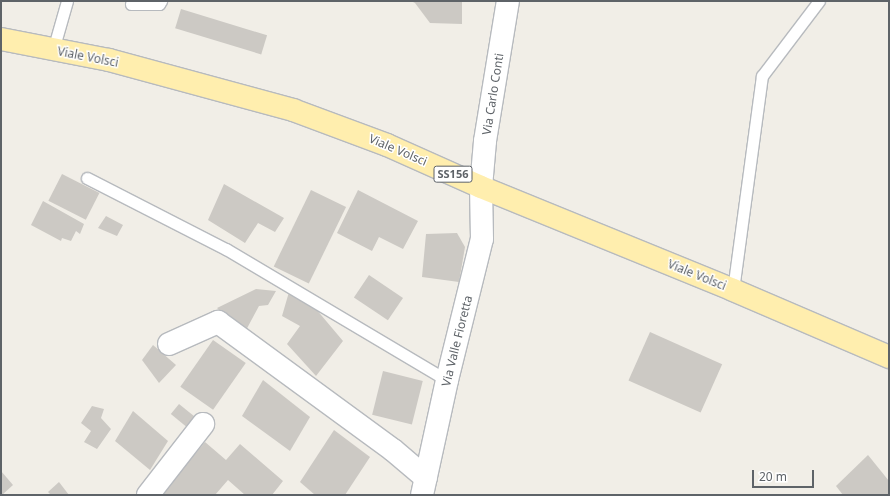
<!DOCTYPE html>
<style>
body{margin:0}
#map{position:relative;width:890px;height:496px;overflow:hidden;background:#f1eee7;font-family:"Noto Sans",sans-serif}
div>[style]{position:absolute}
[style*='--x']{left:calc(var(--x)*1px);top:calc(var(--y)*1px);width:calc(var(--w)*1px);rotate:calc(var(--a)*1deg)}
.building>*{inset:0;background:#ccc9c4;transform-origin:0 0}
.roads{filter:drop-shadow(1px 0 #b7babe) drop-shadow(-1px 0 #b7babe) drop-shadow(0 1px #b7babe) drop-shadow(0 -1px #b7babe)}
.service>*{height:11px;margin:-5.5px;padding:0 5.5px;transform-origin:5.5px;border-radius:5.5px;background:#fff}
.minor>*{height:22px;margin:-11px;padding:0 11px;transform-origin:11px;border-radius:11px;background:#fff}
.tertiary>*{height:22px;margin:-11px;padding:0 11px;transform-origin:11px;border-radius:11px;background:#fff}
.primary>*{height:22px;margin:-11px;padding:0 11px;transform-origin:11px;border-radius:11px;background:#ffeeae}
span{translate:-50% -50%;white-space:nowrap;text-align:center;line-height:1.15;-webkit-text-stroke:3px #fff;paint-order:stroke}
.shield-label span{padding:1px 3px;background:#fff;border:1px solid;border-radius:3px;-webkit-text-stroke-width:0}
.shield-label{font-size:11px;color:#5e6368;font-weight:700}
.street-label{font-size:12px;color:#5e6368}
.frame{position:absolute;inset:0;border:2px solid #5e6368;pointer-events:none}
.scale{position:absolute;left:752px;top:470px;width:62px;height:18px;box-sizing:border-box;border:2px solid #5e6368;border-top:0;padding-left:5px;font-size:12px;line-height:14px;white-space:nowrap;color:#5e6368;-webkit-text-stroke:3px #fff;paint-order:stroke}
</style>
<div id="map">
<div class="building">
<i style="clip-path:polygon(411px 1px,462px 1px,462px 24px,430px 23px,415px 3px)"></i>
<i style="left:181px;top:9px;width:90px;height:20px;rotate:17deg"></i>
<i style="left:62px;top:174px;width:42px;height:30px;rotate:27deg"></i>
<i style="clip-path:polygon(224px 184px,284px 218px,275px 232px,258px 223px,245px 243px,208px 220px)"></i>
<i style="left:311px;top:190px;width:39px;height:85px;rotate:26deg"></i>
<i style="clip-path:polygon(358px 190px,418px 221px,403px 249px,379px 237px,372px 251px,337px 233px)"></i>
<i style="clip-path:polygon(43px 201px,84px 224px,80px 234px,76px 231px,71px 241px,62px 238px,61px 241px,31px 225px)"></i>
<i style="clip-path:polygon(106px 216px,123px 225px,117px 236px,98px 228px)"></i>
<i style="clip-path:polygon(457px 233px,465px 247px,459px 282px,422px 277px,426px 234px)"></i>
<i style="left:369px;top:275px;width:41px;height:27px;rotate:34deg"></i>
<i style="clip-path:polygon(256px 289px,276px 291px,268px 305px,259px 306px,244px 334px,217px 308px)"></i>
<i style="clip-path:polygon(289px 292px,316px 309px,343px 341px,316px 376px,287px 344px,300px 326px,282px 316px)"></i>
<i style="left:650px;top:332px;width:79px;height:53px;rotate:24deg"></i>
<i style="left:213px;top:340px;width:40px;height:57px;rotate:35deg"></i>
<i style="clip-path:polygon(153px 345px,176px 365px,159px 383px,142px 360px)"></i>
<i style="left:383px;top:371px;width:41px;height:45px;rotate:14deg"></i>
<i style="clip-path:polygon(263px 380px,310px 417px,290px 451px,242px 416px)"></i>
<i style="left:179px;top:404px;width:22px;height:13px;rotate:39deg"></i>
<i style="clip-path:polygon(92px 406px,104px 409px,101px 418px,111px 429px,97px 449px,84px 442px,91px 431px,81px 423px)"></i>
<i style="clip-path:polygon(133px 411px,168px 441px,150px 470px,115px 441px)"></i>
<i style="clip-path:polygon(334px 430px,370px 457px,345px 495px,315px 495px,300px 482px)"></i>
<i style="clip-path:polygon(205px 442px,226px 460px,240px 444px,283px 481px,272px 495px,245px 495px,228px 480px,215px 495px,161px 495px)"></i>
<i style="clip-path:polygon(868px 455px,889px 481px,889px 495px,843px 495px,836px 486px)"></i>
<i style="clip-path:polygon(1px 471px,13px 485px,2px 495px,1px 495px)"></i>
<i style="clip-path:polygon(59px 482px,69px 495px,51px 495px,48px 492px)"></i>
</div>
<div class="roads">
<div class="service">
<i style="--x:131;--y:4;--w:28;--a:0"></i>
<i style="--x:159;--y:4;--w:4;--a:-56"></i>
<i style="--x:53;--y:50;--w:51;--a:-74.1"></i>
<i style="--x:87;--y:178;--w:156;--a:27.1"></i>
<i style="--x:226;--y:249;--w:257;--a:30.7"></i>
<i style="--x:733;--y:290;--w:216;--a:-82.3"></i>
<i style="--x:762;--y:76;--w:94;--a:-52.8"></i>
</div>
<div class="minor">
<i style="--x:169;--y:344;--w:54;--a:-24.2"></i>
<i style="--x:218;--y:322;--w:217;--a:36.2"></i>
<i style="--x:393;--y:450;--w:43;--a:40.3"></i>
<i style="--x:148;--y:495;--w:90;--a:-52.2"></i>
</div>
<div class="tertiary">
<i style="--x:422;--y:495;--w:118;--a:-77.7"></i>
<i style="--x:447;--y:380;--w:145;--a:-76.1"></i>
<i style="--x:482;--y:239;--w:52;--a:-91.1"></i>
<i style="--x:481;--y:187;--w:46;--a:-85"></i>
<i style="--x:485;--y:141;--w:142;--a:-80.7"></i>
</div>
<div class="primary">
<i style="--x:1;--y:39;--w:110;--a:11"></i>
<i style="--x:109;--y:60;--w:191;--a:15.2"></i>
<i style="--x:293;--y:110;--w:100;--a:20.4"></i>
<i style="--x:387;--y:145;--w:103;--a:24.1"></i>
<i style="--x:481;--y:187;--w:272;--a:22.2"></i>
<i style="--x:733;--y:290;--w:170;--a:23.2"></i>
</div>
</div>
<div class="shield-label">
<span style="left:453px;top:174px">SS156</span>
</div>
<div class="street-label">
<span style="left:88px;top:57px;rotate:11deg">Viale Volsci</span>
<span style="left:493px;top:94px;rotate:-81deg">Via Carlo Conti</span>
<span style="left:398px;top:150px;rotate:23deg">Viale Volsci</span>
<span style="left:697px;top:275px;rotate:22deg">Viale Volsci</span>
<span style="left:457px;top:341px;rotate:-76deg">Via Valle Fioretta</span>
</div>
<div class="frame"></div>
<div class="scale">20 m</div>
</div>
